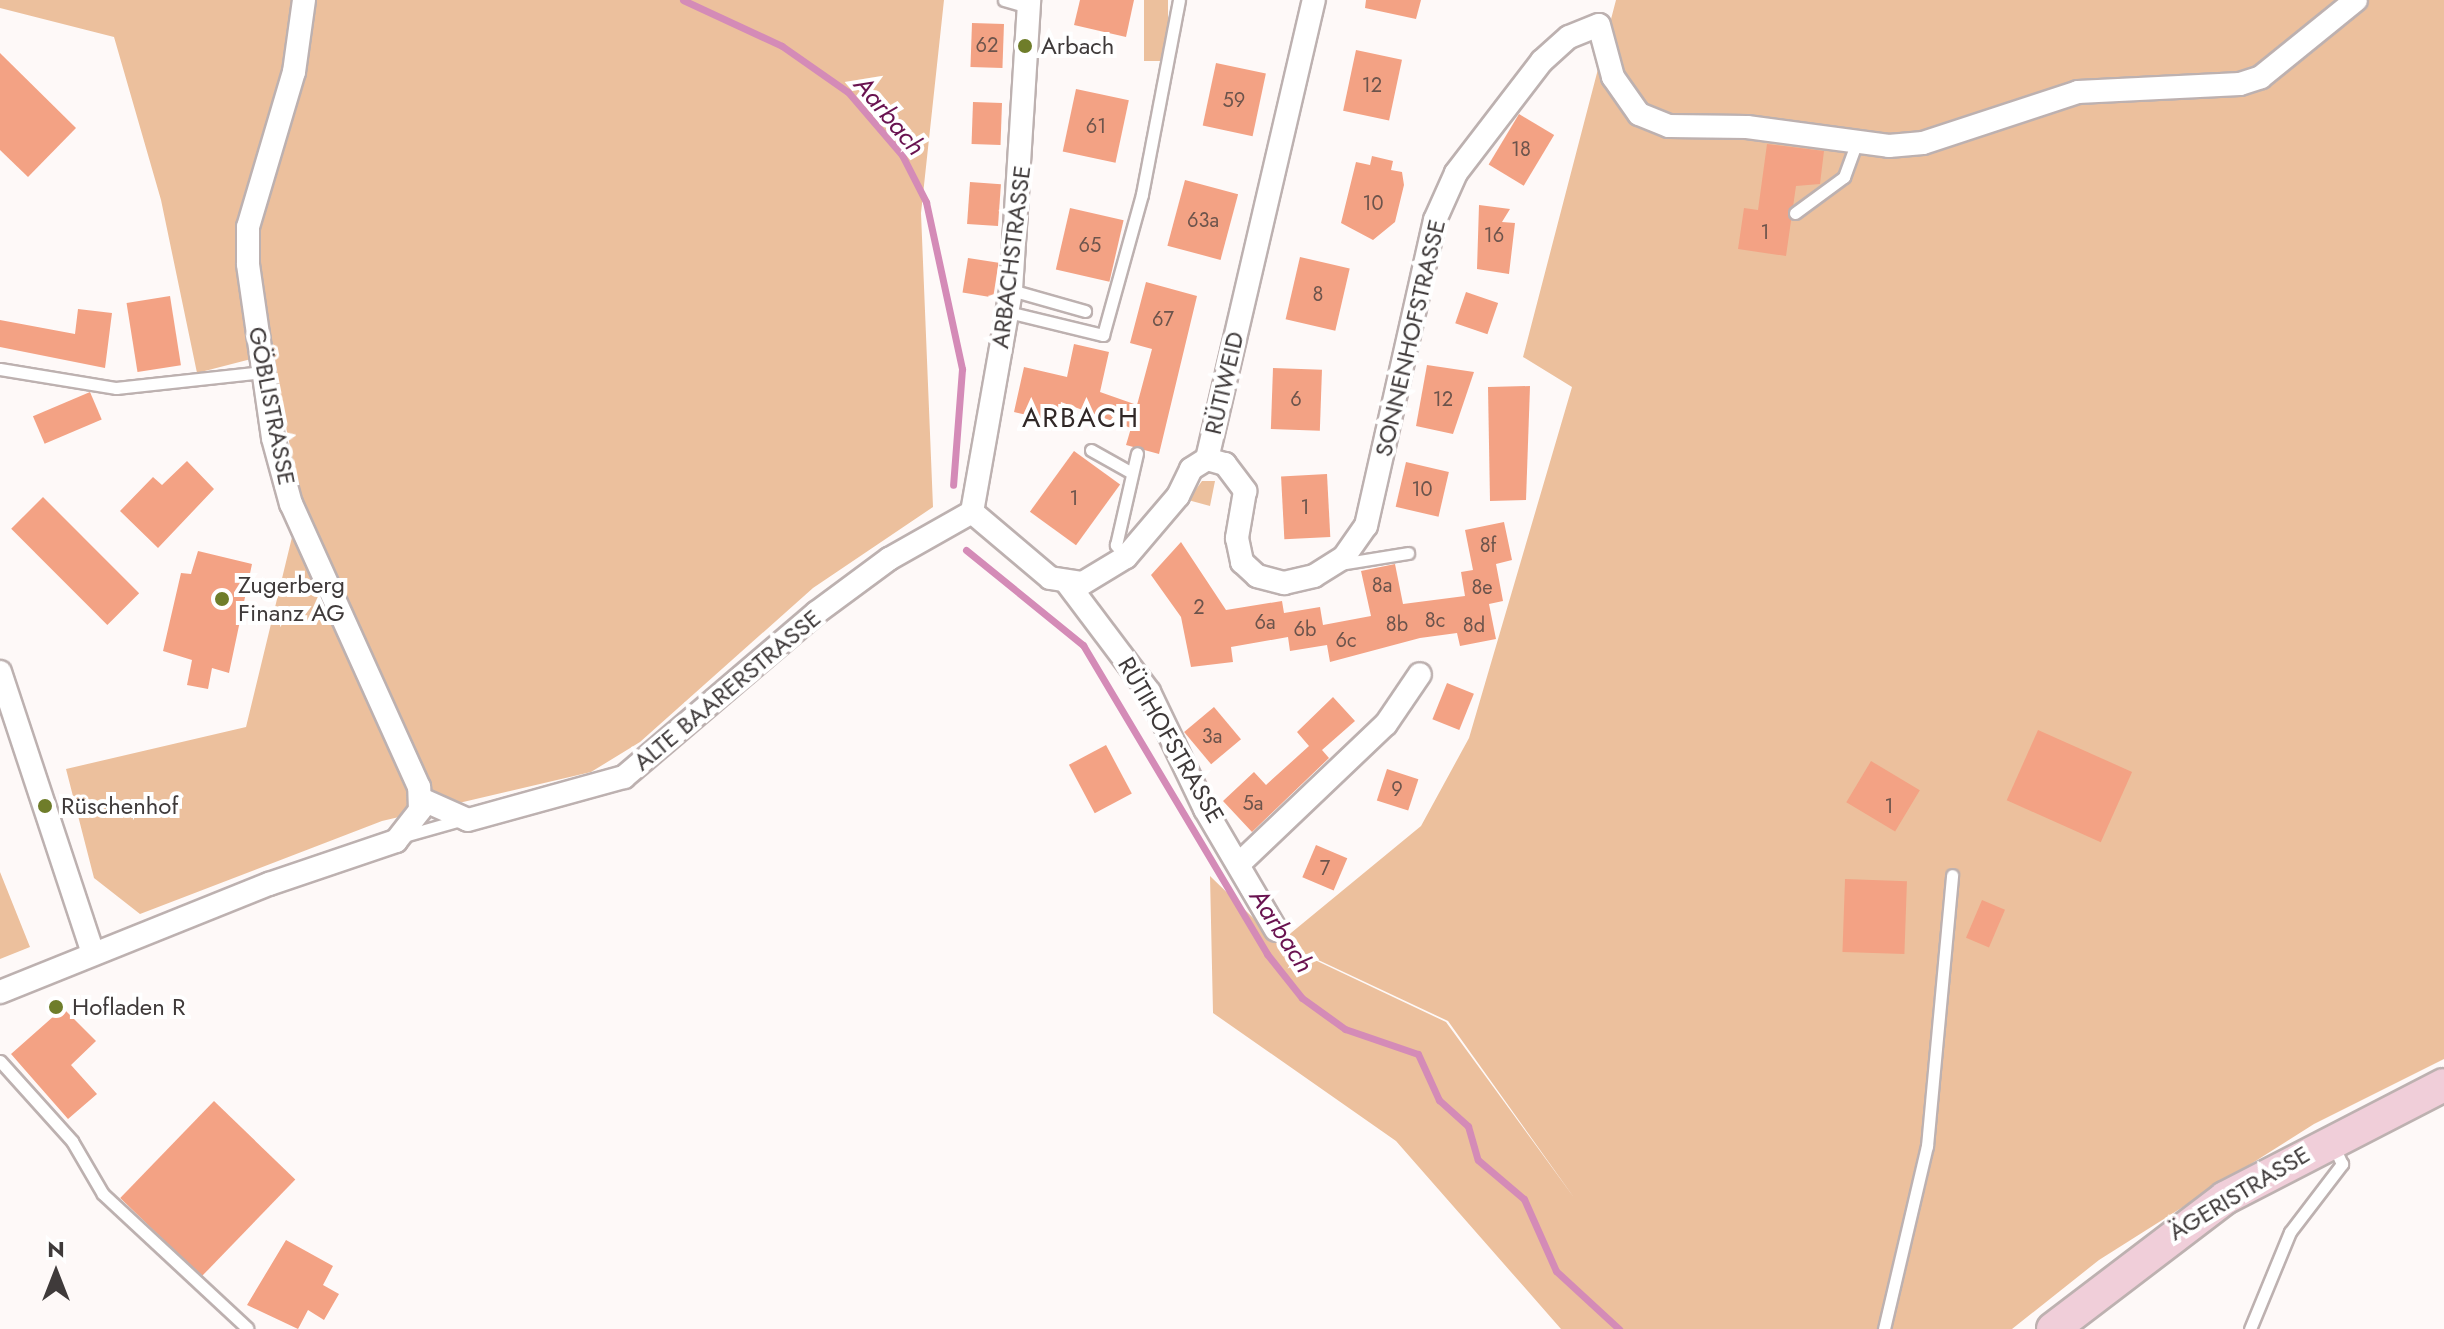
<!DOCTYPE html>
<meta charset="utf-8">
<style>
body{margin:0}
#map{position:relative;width:2444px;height:1329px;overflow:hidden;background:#fef9f8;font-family:Jost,sans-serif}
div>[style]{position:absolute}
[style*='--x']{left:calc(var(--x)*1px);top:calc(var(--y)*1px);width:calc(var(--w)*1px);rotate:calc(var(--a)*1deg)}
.green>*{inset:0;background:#ecc09d;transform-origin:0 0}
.stream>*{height:7px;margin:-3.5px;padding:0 3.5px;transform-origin:3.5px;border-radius:3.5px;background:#d48bb7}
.building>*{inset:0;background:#f3a284;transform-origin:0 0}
.roads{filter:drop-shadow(2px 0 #bdb1b0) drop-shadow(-2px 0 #bdb1b0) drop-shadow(0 2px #bdb1b0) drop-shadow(0 -2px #bdb1b0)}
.service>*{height:11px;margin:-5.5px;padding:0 5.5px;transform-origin:5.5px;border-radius:5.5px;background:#fff}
.minor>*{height:22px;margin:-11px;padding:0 11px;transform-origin:11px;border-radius:11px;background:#fff}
.secondary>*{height:32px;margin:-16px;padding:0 16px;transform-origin:16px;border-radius:16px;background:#f0ced9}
.dots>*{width:22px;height:22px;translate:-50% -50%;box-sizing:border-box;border:4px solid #fff;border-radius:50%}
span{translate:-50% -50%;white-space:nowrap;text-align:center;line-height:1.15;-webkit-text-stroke:8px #fff;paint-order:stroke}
.number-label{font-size:20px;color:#6c544c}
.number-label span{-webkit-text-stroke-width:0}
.poi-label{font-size:24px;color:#3f3a3a}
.left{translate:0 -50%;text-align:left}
.street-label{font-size:24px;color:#3f3a3a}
.water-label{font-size:26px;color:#691250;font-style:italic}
.quarter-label{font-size:28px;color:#312827;letter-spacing:2px}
.north{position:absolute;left:16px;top:1233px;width:80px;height:80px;-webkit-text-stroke:6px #fff;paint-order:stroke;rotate:0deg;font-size:22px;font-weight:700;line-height:32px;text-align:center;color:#3f3a3a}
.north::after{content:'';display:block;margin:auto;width:28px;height:36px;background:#3f3a3a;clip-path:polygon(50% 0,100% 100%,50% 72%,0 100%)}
</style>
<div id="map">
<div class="green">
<i style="clip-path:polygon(0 0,944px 0,921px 213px,933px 507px,813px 588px,640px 742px,591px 772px,382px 821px,140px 914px,94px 878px,66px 769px,246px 727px,301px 500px,271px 354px,197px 373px,161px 200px,114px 37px,0 8px)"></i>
<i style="left:1144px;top:0;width:24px;height:61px"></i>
<i style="clip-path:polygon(1616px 0,2444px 0,2444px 1059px,2314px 1124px,2099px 1260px,2012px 1329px,1561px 1329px,1396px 1141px,1213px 1013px,1210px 876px,1279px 943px,1446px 1022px,1575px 1199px,1448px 1021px,1280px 942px,1421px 826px,1469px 738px,1572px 387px,1523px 357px)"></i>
<i style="clip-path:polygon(1202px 481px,1215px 481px,1210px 506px,1188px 500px)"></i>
<i style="clip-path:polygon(0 872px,30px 947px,0 959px)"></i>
</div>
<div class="stream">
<i style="--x:683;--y:0;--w:109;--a:24.9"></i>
<i style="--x:782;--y:46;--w:80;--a:34.9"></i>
<i style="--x:848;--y:92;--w:83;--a:49.4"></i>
<i style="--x:902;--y:155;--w:53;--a:62.9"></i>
<i style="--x:926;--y:202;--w:171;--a:77.8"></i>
<i style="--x:962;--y:369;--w:116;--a:94.4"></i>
<i style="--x:966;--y:550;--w:151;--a:39.1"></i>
<i style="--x:1083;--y:645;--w:360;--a:59.2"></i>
<i style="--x:1267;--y:954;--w:56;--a:51.5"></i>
<i style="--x:1302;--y:998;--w:53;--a:35.8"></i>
<i style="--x:1345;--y:1029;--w:77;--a:18.9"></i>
<i style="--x:1418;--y:1054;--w:51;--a:65.5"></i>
<i style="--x:1439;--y:1100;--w:39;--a:42"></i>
<i style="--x:1468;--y:1126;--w:35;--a:74"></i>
<i style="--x:1478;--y:1160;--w:60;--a:40.3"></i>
<i style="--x:1524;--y:1199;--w:79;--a:66"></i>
<i style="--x:1556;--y:1271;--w:86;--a:42.6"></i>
</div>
<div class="building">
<i style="clip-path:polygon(1080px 0,1134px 0,1126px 37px,1074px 25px)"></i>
<i style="clip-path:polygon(1366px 0,1421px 0,1416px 19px,1365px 8px)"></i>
<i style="left:972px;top:23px;width:32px;height:44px;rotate:2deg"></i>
<i style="left:1356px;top:50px;width:47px;height:62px;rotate:12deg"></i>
<i style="clip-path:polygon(0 53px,76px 128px,28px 177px,0 150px)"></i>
<i style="left:1216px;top:63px;width:51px;height:64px;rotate:12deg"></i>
<i style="left:1076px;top:89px;width:54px;height:64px;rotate:12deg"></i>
<i style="left:973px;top:102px;width:29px;height:42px;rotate:2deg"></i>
<i style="left:1519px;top:114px;width:41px;height:59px;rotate:31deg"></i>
<i style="clip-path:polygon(1767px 144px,1824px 151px,1820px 184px,1796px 186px,1786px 256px,1738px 249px,1744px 208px,1758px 210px)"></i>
<i style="clip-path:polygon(1372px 156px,1393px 161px,1391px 170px,1402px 172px,1404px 185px,1395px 222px,1373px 240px,1341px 223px,1356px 162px,1370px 165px)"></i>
<i style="left:1185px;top:180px;width:55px;height:68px;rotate:15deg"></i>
<i style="left:970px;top:182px;width:31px;height:42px;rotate:4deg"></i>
<i style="clip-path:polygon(1479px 205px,1510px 209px,1502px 222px,1515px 223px,1509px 274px,1477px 269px)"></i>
<i style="left:1070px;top:208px;width:55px;height:63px;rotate:13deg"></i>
<i style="left:1300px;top:257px;width:51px;height:64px;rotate:13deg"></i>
<i style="left:968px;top:258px;width:31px;height:35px;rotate:9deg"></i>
<i style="clip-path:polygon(1146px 282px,1197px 296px,1159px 454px,1126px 445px,1131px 428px,1061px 402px,1057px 422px,1014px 412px,1024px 367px,1067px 377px,1074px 344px,1109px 352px,1100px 392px,1137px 405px,1152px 349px,1130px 343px)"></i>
<i style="left:1466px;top:292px;width:34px;height:33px;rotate:19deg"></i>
<i style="left:170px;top:296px;width:70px;height:44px;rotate:81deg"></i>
<i style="clip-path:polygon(78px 309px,112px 313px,105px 368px,0 347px,0 320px,75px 334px)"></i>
<i style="clip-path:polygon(1427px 365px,1474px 372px,1453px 434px,1416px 426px)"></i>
<i style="left:1273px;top:368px;width:49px;height:61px;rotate:2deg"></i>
<i style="clip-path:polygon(1530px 386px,1526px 500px,1490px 501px,1488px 387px)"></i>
<i style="left:90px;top:392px;width:30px;height:62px;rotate:67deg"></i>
<i style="left:1074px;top:451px;width:57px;height:75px;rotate:36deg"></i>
<i style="clip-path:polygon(187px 461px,214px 489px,158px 548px,120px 511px,153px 477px,162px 485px)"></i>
<i style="left:1406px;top:462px;width:44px;height:46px;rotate:13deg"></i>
<i style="left:1327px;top:474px;width:63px;height:46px;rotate:87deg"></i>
<i style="left:43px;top:497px;width:136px;height:45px;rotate:45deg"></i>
<i style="clip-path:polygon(1504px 522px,1512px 560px,1496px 564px,1503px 601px,1489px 604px,1496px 639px,1460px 646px,1457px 633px,1420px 638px,1330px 662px,1327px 645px,1290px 651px,1288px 637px,1231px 647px,1233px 662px,1191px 667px,1181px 617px,1151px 575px,1181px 542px,1226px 610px,1282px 601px,1284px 613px,1320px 607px,1323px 625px,1371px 616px,1361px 571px,1395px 564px,1403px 604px,1465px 596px,1461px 572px,1473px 570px,1465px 530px)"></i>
<i style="clip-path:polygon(198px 551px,252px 564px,229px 673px,212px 668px,208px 689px,187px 685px,192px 660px,163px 651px,181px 573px,191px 574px)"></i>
<i style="left:1447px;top:683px;width:29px;height:39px;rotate:22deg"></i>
<i style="clip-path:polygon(1333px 697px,1355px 721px,1322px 750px,1329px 758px,1252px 832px,1223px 801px,1254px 772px,1266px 785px,1309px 746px,1297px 732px)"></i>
<i style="left:1214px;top:707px;width:42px;height:39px;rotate:50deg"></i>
<i style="left:2038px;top:730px;width:103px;height:77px;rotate:24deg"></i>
<i style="left:1106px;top:745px;width:55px;height:42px;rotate:62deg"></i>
<i style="left:1871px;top:761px;width:57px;height:48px;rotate:31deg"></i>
<i style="left:1387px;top:769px;width:33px;height:33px;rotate:18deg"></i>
<i style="left:1316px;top:845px;width:34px;height:35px;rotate:23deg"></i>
<i style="left:1845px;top:879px;width:62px;height:73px;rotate:2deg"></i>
<i style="left:1982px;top:900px;width:25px;height:41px;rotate:23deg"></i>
<i style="clip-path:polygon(63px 1008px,96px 1041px,71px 1065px,97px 1094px,68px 1119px,11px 1054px)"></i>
<i style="left:214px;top:1101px;width:113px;height:135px;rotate:44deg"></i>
<i style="clip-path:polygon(286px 1240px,333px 1266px,323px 1285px,339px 1294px,324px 1320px,308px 1310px,298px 1329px,247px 1305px)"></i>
</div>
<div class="roads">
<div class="service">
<i style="--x:1004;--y:0;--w:25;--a:16"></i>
<i style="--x:1795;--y:213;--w:61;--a:-36.3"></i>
<i style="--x:1844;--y:177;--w:38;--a:-70"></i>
<i style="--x:1011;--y:290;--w:77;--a:15.8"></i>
<i style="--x:1008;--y:312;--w:98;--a:13.6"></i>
<i style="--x:1103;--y:335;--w:146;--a:-74.5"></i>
<i style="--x:1142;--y:194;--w:197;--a:-79.2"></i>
<i style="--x:0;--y:369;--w:118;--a:9.3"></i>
<i style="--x:116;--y:388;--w:148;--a:-6.2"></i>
<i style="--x:1091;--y:450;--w:47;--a:29.3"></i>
<i style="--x:1126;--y:557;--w:16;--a:-130"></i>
<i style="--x:1116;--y:545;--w:94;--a:-77.1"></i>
<i style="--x:1340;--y:564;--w:69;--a:-9.2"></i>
<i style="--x:404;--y:836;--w:58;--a:-15.9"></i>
<i style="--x:0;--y:1061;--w:108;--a:48"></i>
<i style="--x:72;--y:1141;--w:61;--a:59.7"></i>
<i style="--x:103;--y:1194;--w:197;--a:42.9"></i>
<i style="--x:1884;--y:1329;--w:188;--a:-76.8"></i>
<i style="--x:1927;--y:1146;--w:272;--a:-84.7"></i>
<i style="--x:2250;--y:1329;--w:105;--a:-67.6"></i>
<i style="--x:2290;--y:1232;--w:86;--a:-52.6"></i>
<i style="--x:2342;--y:1164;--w:21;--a:-115"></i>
</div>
<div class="minor">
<i style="--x:1207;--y:459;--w:19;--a:16"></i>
<i style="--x:1225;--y:464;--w:34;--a:53"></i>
<i style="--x:1245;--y:491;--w:48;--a:99.7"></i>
<i style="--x:1237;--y:538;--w:25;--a:78"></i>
<i style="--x:1242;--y:562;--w:21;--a:43"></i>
<i style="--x:1257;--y:576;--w:28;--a:15"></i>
<i style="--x:1284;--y:583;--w:31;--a:-13"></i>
<i style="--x:1314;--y:576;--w:36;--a:-32"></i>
<i style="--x:1344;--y:557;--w:38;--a:-55"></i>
<i style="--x:1366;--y:526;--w:314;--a:-77.3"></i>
<i style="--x:1435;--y:220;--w:51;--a:-65.9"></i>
<i style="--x:1456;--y:173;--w:141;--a:-52.5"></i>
<i style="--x:1542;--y:61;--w:36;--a:-42"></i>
<i style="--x:1569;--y:37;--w:32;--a:-22"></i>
<i style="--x:1599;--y:25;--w:54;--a:74.9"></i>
<i style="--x:1613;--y:77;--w:45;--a:54.9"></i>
<i style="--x:1639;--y:114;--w:32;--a:22"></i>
<i style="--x:1669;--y:126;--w:78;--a:0.7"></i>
<i style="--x:1747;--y:127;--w:143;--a:7.6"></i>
<i style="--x:1889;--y:146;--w:34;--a:-5"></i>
<i style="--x:1923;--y:143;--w:163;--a:-18.2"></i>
<i style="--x:2078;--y:92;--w:162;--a:-2.8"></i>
<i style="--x:2240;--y:84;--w:22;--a:-18"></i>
<i style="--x:2261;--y:77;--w:122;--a:-39"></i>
<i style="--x:972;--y:512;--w:102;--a:40.2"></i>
<i style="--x:1050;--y:578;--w:33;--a:9"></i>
<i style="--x:1083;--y:583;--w:50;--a:-31.2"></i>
<i style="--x:1126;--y:557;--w:80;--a:-49.6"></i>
<i style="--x:1178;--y:496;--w:30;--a:-64"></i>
<i style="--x:1191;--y:469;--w:19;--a:-32"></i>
<i style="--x:1207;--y:459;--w:471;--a:-76.9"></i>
<i style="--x:972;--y:512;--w:225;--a:-80"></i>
<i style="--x:1011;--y:290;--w:291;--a:-86.4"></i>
<i style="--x:1067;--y:583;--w:136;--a:53"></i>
<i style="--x:1149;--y:692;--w:130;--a:64.4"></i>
<i style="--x:1205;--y:809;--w:140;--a:59.6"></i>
<i style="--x:0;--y:672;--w:296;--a:71.7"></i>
<i style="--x:421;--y:799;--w:51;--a:24.1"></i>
<i style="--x:468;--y:820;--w:162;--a:-15.4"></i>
<i style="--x:624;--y:777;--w:253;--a:-40.5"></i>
<i style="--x:816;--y:613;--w:91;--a:-36.5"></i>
<i style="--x:889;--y:559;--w:95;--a:-29.5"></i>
<i style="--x:1241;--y:862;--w:200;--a:-43.6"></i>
<i style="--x:1386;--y:724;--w:60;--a:-55.8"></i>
<i style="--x:0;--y:992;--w:290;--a:-21.9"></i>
<i style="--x:269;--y:884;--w:134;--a:-18.7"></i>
<i style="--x:396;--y:841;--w:39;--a:-52"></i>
<i style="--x:420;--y:810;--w:23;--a:-92"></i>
<i style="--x:419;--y:787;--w:311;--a:-114.3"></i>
<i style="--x:291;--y:504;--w:68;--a:-105.3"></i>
<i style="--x:273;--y:438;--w:176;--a:-98.2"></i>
<i style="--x:248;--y:264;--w:37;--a:-90"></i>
<i style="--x:248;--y:227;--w:162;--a:-73.5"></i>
<i style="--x:294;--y:72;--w:73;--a:-82.1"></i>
</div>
<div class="secondary">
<i style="--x:2053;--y:1329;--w:216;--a:-37.3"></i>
<i style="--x:2225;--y:1198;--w:246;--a:-27.3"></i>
</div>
</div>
<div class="dots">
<i style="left:1025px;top:46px;background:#6f7d2a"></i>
<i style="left:222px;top:599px;background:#6f7d2a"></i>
<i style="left:45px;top:806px;background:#6f7d2a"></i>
<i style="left:56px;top:1007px;background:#6f7d2a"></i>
</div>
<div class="number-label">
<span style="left:987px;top:45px">62</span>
<span style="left:1372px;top:85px">12</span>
<span style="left:1234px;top:100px">59</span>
<span style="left:1096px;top:126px">61</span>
<span style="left:1521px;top:149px">18</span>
<span style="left:1373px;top:203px">10</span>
<span style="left:1203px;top:220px">63a</span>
<span style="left:1765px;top:232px">1</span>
<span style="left:1494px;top:235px">16</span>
<span style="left:1090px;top:245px">65</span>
<span style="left:1318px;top:294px">8</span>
<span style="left:1163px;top:319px">67</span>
<span style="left:1296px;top:399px">6</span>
<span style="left:1443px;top:399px">12</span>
<span style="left:1422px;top:489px">10</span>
<span style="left:1074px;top:498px">1</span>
<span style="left:1305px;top:507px">1</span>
<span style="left:1488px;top:545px">8f</span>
<span style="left:1382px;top:585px">8a</span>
<span style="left:1482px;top:587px">8e</span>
<span style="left:1199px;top:607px">2</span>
<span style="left:1435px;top:620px">8c</span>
<span style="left:1265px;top:622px">6a</span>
<span style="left:1397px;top:624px">8b</span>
<span style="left:1474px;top:625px">8d</span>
<span style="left:1305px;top:629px">6b</span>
<span style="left:1346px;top:640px">6c</span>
<span style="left:1212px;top:736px">3a</span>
<span style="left:1397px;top:789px">9</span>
<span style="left:1253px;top:803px">5a</span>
<span style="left:1889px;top:806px">1</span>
<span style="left:1325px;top:868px">7</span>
</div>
<div class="poi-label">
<span class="left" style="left:1041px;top:46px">Arbach</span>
<span class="left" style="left:238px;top:599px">Zugerberg<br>Finanz AG</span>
<span class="left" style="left:61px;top:806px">Rüschenhof</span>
<span class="left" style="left:72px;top:1007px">Hofladen R</span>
</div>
<div class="street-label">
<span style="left:1011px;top:257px;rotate:-83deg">ARBACHSTRASSE</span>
<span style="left:1410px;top:338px;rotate:-77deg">SONNENHOFSTRASSE</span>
<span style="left:1224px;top:383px;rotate:-77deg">RÜTIWEID</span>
<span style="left:272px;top:406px;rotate:79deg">GÖBLISTRASSE</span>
<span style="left:727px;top:690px;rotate:-40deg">ALTE BAARERSTRASSE</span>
<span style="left:1171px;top:740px;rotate:60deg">RÜTIHOFSTRASSE</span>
<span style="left:2239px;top:1193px;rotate:-31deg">ÄGERISTRASSE</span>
</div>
<div class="water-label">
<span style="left:889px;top:116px;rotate:50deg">Aarbach</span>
<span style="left:1281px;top:931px;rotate:57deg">Aarbach</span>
</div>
<div class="quarter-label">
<span style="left:1081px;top:418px">ARBACH</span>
</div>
<div class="north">N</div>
</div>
